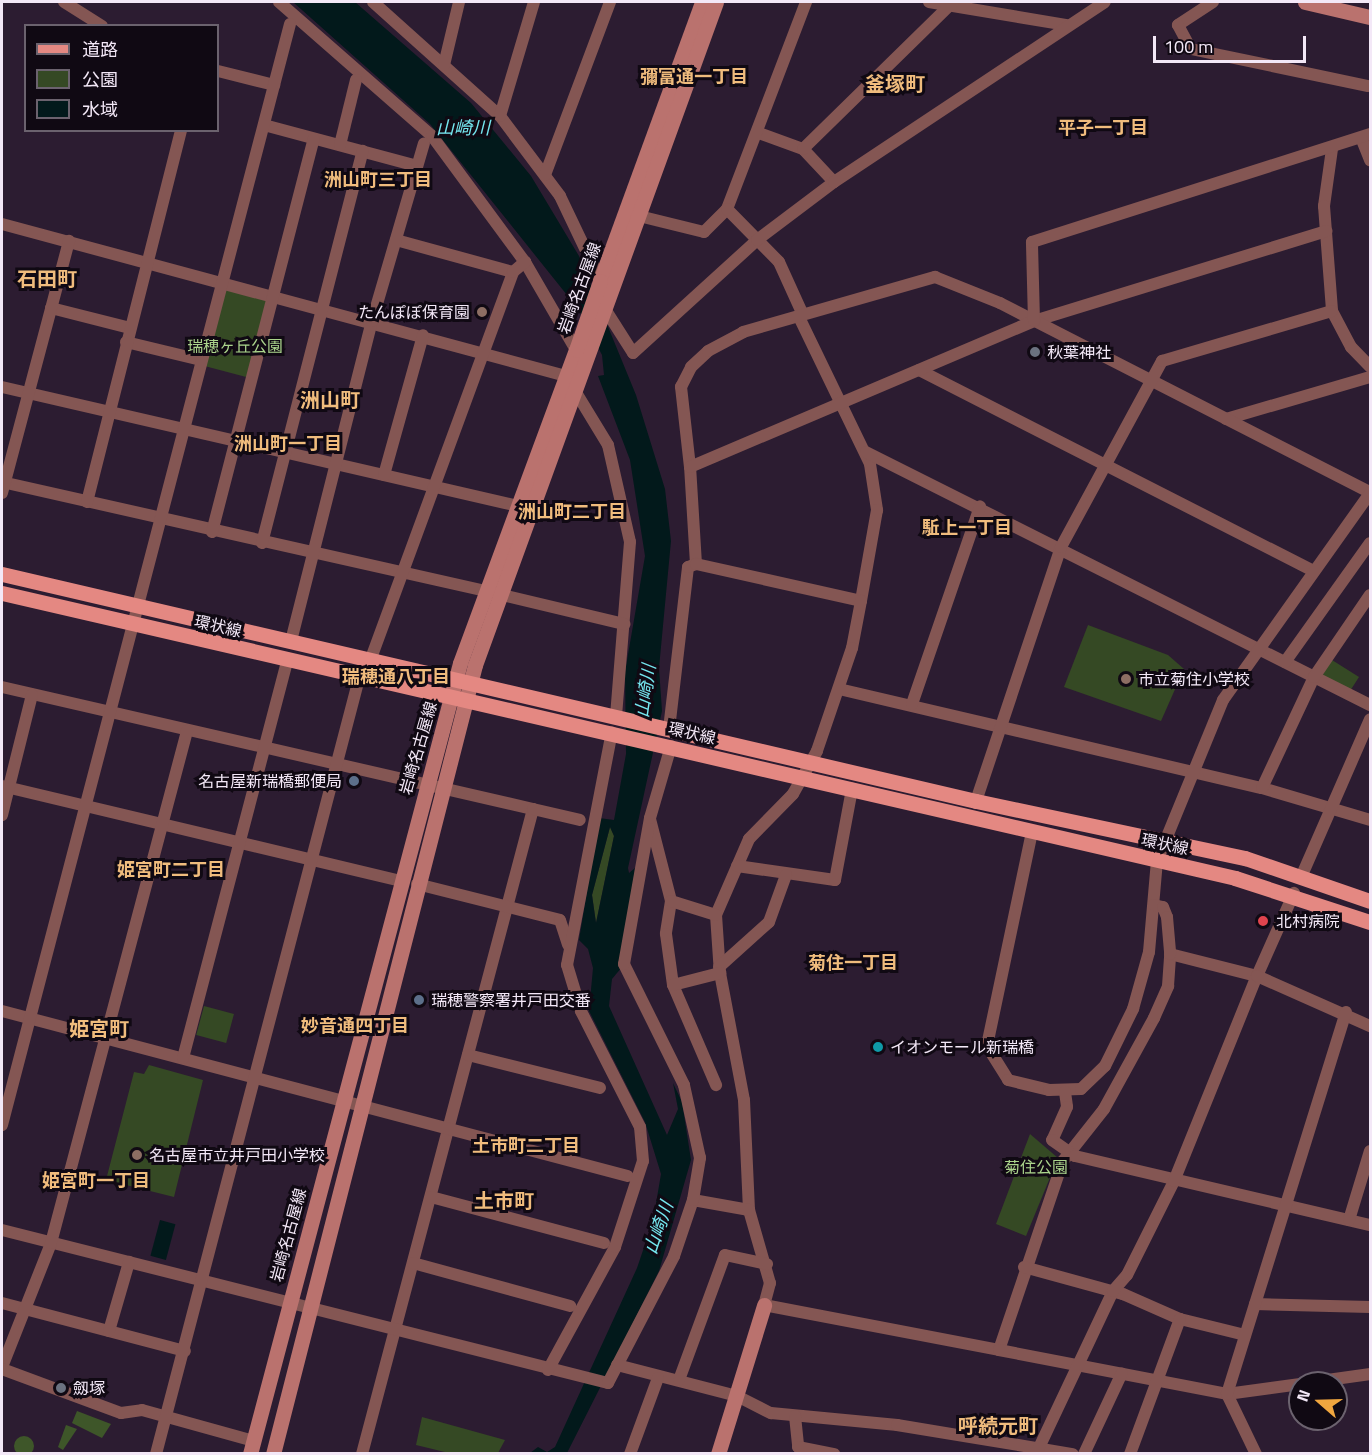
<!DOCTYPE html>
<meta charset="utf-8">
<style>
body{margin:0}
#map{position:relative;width:1372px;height:1455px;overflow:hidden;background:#2c1c31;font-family:"Titillium Web","Noto Sans JP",sans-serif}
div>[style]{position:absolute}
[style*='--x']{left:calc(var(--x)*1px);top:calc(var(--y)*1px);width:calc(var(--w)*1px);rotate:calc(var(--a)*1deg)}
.green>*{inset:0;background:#354924;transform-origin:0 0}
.forest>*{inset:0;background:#3e5629}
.round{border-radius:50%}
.water>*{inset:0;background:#02191b;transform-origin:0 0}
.street>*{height:12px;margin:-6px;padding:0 6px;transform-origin:6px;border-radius:6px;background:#845653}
.secondary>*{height:15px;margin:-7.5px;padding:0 7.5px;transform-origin:7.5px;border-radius:7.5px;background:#ba726e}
.primary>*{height:15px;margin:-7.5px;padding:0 7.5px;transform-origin:7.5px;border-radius:7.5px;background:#e48882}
.secondary-bridge>*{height:15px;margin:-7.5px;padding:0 7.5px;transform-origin:7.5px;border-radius:7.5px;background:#ba726e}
.dots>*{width:16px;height:16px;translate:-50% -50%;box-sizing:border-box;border:3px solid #100913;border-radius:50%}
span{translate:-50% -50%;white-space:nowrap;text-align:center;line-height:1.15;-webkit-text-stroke:6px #100913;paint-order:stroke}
.street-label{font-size:16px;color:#f3e8f7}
.poi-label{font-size:16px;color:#f3e8f7}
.right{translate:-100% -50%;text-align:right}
.left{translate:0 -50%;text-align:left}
.park-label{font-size:16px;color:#abd48c}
.neighbourhood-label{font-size:18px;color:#f0bc7d;font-weight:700}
.water-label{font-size:18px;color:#75e7f0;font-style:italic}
.quarter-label{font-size:20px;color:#f0bc7d;font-weight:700}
.frame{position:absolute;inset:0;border:3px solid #f3e8f7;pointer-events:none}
.legend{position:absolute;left:24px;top:24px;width:195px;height:108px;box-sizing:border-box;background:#100913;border:2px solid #6b626e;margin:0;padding:8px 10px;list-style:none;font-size:18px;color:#f3e8f7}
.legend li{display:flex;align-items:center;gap:12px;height:30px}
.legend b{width:30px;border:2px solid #6b626e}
.north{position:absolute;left:1288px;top:1371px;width:60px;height:60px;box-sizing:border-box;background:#100913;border:2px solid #6b626e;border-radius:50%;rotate:290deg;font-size:16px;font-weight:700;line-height:24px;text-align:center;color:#f3e8f7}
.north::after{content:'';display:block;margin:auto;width:21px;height:27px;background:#f0a63f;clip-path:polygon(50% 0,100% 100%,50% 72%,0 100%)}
.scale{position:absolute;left:1153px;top:36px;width:153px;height:27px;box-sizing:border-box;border:3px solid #f3e8f7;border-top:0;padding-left:8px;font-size:18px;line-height:21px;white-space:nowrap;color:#f3e8f7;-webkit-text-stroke:4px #100913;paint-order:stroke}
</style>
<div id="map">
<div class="green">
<i style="left:227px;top:286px;width:46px;height:83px;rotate:15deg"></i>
<i style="clip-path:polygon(1088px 625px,1168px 655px,1184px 669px,1161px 721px,1064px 687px)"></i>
<i style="clip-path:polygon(1332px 660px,1359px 677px,1350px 691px,1321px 677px)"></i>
<i style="clip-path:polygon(610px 827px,614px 836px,596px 923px,592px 895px)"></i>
<i style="left:204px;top:1006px;width:31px;height:30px;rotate:15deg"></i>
<i style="clip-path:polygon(149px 1065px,203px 1080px,174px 1197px,106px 1180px,134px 1072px,144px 1074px)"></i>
<i style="clip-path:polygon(1030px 1134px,1058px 1158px,1026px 1236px,996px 1224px)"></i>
<i style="clip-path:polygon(422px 1417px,505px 1440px,498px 1453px,449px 1453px,416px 1445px)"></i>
</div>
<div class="forest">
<i style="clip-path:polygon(77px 1411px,111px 1424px,102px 1438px,72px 1423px)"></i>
<i style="clip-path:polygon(66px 1425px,77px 1429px,63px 1450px,58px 1447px)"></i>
<i class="round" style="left:14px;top:1436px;width:20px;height:20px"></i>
</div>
<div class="water">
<i style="clip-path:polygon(evenodd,293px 2px,355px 2px,471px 103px,531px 176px,579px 256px,636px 395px,665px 489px,671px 541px,659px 668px,662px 711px,628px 868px,629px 873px,635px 868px,622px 967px,612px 979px,609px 1006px,667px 1135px,678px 1109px,673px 1083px,682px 1102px,691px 1160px,659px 1271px,567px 1453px,530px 1453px,538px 1447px,547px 1452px,555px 1447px,576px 1401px,637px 1268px,653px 1221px,661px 1174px,645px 1122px,589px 1011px,593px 968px,588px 949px,579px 940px,599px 818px,614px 820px,626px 754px,625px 672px,645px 556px,630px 460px,598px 376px,604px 375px,602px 355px,579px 310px,430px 124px,293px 2px,610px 827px,614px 836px,596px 923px,592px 895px,610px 827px)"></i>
<i style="left:160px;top:1220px;width:16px;height:37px;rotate:15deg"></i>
</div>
<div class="street">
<i style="--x:64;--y:2;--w:45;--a:32.3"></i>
<i style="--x:279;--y:2;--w:203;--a:41.2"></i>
<i style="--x:432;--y:136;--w:157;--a:53.6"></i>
<i style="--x:525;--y:262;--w:102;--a:59.9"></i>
<i style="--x:373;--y:2;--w:171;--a:41.9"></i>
<i style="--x:500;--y:116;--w:100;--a:53.1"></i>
<i style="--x:560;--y:196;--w:93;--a:64.5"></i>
<i style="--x:929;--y:2;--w:140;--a:9.5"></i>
<i style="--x:1213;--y:2;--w:42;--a:146.7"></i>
<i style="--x:1178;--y:25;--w:27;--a:62"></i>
<i style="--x:1191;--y:49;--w:181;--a:11.8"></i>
<i style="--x:444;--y:65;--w:65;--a:-76.6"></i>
<i style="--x:218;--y:71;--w:58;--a:14"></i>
<i style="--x:500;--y:116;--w:119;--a:-73.4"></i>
<i style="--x:264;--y:125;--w:158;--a:15"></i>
<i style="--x:759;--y:133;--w:47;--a:20"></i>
<i style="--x:1362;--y:140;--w:22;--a:68"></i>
<i style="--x:340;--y:145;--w:67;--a:-76.2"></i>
<i style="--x:1332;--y:149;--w:58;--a:98"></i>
<i style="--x:1324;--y:206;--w:105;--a:85.6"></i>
<i style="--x:1332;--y:311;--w:41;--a:62.2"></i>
<i style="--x:1351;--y:347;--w:28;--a:46"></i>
<i style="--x:545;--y:175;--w:185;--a:-69.4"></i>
<i style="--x:834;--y:182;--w:45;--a:-133.2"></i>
<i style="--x:803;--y:149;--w:210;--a:-44.4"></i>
<i style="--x:727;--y:209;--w:222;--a:-69.1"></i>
<i style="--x:639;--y:216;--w:67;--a:13.8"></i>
<i style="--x:704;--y:232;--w:33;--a:-45"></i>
<i style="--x:727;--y:209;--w:74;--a:45.5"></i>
<i style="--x:779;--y:262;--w:58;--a:65.6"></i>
<i style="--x:2;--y:224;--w:584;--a:15.08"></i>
<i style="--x:566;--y:376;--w:81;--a:58.7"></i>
<i style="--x:608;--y:445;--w:99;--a:77.2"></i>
<i style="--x:630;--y:542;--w:176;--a:94.6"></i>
<i style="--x:396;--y:240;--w:121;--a:15.3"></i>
<i style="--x:51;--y:308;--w:81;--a:14.2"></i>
<i style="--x:605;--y:309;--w:52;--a:57.5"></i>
<i style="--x:633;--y:353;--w:168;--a:-42.3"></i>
<i style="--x:757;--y:240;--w:96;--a:-37"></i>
<i style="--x:834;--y:182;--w:325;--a:-33.6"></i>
<i style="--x:799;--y:317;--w:163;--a:64.2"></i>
<i style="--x:870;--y:464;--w:47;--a:81.3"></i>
<i style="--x:877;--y:510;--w:92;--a:100"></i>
<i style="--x:1034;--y:321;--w:306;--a:-17.1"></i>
<i style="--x:126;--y:342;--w:77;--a:13.5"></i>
<i style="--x:919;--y:370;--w:442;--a:27"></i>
<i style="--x:2;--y:387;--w:530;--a:12.99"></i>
<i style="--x:1226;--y:419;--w:150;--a:-16.3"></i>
<i style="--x:866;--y:452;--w:564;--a:26.66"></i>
<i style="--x:690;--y:467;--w:81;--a:-96.4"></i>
<i style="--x:681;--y:387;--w:22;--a:-63"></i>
<i style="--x:691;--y:367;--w:23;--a:-43"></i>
<i style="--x:708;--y:351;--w:40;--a:-28"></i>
<i style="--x:743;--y:332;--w:200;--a:-16"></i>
<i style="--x:935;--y:277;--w:70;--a:21.8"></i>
<i style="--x:1000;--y:303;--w:415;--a:27.1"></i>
<i style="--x:384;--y:475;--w:145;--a:-74.4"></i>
<i style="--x:2;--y:482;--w:497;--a:12.7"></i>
<i style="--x:2;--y:493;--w:261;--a:-75.1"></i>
<i style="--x:87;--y:502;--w:384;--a:-75.8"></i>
<i style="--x:212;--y:532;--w:406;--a:-75.5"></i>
<i style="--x:262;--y:543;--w:405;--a:-75.6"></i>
<i style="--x:696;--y:564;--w:97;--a:-93.5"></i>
<i style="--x:690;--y:467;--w:374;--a:-23"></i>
<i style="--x:1034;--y:321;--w:79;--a:-91.5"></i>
<i style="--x:1032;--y:242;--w:355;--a:-17.7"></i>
<i style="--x:498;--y:594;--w:130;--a:13.4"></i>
<i style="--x:291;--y:641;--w:330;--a:-75.8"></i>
<i style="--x:372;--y:321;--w:185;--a:-73.7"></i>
<i style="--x:370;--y:661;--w:414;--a:-69.8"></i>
<i style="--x:513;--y:272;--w:16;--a:-40"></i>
<i style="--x:1285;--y:662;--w:146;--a:-54.5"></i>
<i style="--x:2;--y:687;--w:545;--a:12.94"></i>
<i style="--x:533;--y:809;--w:667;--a:104.85"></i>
<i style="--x:839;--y:689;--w:434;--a:13.2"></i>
<i style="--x:1262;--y:788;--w:113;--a:16.5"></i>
<i style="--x:912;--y:704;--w:209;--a:-71"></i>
<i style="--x:669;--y:729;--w:163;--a:-83.3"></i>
<i style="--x:688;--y:567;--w:9;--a:-21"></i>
<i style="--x:696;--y:564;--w:169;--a:12.6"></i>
<i style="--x:861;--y:601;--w:48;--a:100.8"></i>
<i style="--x:852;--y:648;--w:109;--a:108.8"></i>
<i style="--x:817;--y:751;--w:49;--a:119.2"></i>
<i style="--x:793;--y:794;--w:63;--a:134.4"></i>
<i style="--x:749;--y:839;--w:83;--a:113.5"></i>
<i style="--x:716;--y:915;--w:58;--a:86.1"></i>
<i style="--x:720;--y:973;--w:129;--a:79.3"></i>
<i style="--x:744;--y:1100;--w:110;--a:87.4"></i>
<i style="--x:749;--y:1210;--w:76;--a:74"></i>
<i style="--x:770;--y:1283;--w:23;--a:105"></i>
<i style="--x:764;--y:1305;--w:239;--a:10.8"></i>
<i style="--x:999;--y:1350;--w:200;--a:-71.3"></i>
<i style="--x:1063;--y:1161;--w:66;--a:-51.7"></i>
<i style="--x:1104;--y:1109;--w:104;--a:-61.2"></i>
<i style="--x:1154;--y:1018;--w:35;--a:-66"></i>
<i style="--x:1168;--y:986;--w:32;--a:-86"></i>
<i style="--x:1170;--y:954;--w:90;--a:14.2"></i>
<i style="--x:1257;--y:976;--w:91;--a:-66"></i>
<i style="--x:2;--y:786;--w:409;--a:13.4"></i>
<i style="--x:1262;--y:788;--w:123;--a:-64.9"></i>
<i style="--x:1314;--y:677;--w:99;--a:-55.7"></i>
<i style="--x:976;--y:801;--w:268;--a:-71.5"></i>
<i style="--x:1061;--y:547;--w:212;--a:-61.5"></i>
<i style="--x:1162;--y:361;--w:177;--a:-16.4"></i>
<i style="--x:533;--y:809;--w:48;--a:13.2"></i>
<i style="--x:2;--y:815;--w:124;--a:-76"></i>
<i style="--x:650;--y:819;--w:85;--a:75.6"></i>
<i style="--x:671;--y:901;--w:33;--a:99"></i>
<i style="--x:666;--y:934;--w:51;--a:82.2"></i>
<i style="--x:673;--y:985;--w:109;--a:66.7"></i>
<i style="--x:1032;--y:832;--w:219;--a:101.9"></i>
<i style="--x:987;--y:1046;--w:40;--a:58"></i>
<i style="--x:1008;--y:1080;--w:42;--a:13.7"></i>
<i style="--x:1049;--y:1090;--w:32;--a:-2"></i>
<i style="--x:1081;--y:1089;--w:33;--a:-44"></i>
<i style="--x:1105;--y:1066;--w:64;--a:-63.8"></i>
<i style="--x:1133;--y:1009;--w:59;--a:-74.3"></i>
<i style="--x:1149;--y:952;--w:91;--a:-85"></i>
<i style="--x:1157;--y:861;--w:174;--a:-67.7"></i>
<i style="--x:1223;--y:700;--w:254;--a:-54.6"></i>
<i style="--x:737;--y:866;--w:99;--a:8.1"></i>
<i style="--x:835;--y:880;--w:93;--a:-79.4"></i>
<i style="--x:1302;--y:875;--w:170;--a:-66.4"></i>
<i style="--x:417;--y:884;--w:147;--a:14.1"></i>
<i style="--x:560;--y:920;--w:26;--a:72"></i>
<i style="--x:671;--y:901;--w:47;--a:17.3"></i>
<i style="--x:1154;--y:905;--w:9;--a:13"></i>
<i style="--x:1163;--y:907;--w:11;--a:68"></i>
<i style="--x:1167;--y:917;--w:37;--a:85"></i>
<i style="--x:719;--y:967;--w:67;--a:-42"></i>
<i style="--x:769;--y:922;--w:50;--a:-70.1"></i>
<i style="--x:673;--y:985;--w:49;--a:-14.3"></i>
<i style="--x:2;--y:1011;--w:647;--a:14.77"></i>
<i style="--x:468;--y:1055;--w:136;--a:14"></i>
<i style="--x:183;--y:1058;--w:410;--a:-75.3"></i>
<i style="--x:1065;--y:1092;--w:15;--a:82"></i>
<i style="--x:1067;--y:1107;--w:36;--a:114"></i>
<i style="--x:1052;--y:1140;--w:28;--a:35"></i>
<i style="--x:1075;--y:1156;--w:303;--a:13.2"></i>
<i style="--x:2;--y:1125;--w:1138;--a:-75.34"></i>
<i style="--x:431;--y:1197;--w:179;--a:14.9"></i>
<i style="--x:693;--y:1200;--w:57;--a:10.1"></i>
<i style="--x:1349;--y:1220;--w:72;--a:-73.1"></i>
<i style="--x:2;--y:1230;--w:625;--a:14.17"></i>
<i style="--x:608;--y:1383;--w:143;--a:-62.5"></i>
<i style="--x:674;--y:1256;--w:59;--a:-71.3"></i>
<i style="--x:693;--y:1200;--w:43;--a:-80.5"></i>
<i style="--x:700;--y:1158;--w:75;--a:-102.4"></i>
<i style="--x:684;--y:1085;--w:135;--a:-116.4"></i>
<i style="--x:624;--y:964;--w:148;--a:-79.9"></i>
<i style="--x:650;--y:818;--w:75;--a:-73.7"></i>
<i style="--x:413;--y:1263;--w:163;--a:15.3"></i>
<i style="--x:1024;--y:1267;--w:103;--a:15.3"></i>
<i style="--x:1123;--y:1294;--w:62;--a:23.7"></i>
<i style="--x:1180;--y:1319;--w:67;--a:13.8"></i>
<i style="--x:2;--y:1303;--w:189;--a:14.7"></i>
<i style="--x:1255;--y:1304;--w:115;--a:1.5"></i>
<i style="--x:109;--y:1331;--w:72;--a:-73.8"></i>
<i style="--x:999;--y:1350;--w:232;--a:10.9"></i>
<i style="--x:1227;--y:1394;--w:74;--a:-7.8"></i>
<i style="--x:617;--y:1365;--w:124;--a:14.5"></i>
<i style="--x:737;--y:1396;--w:38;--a:27"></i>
<i style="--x:771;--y:1413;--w:127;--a:5.4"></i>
<i style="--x:897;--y:1425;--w:178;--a:9.4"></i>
<i style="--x:2;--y:1367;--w:133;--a:-68.4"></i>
<i style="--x:51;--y:1243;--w:530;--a:-75.12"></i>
<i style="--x:2;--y:1369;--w:127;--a:20.3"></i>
<i style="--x:121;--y:1413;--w:21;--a:-8"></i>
<i style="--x:142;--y:1410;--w:116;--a:15.5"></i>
<i style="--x:548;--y:1370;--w:140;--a:-61.4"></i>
<i style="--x:615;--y:1247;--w:90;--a:-72"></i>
<i style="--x:643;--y:1161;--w:34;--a:-95"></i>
<i style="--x:640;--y:1127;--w:130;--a:-117"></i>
<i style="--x:581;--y:1011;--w:48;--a:-106.9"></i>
<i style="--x:567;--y:965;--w:237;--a:-79.1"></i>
<i style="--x:679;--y:1380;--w:133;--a:-69.8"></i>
<i style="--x:725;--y:1255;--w:43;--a:12.1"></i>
<i style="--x:1306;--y:1383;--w:65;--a:-8"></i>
<i style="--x:795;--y:1416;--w:31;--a:84"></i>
<i style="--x:798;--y:1447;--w:37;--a:11"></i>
<i style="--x:156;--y:1454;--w:805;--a:-75.33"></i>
<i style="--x:630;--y:1454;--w:81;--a:-69.8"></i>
<i style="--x:1036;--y:1454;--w:180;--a:-64.7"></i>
<i style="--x:1113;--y:1291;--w:21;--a:-49"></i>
<i style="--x:1127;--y:1275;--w:105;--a:-63.4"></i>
<i style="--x:1174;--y:1181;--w:221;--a:-68"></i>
<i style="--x:1257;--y:976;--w:124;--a:23.9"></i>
<i style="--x:1084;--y:1454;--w:89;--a:-64.9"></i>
<i style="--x:1130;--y:1454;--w:144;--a:-69.7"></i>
<i style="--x:1256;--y:1454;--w:67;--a:-115.8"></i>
<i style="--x:1227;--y:1394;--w:400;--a:-72.7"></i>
</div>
<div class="secondary">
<i style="--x:1305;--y:2;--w:67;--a:13"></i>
<i style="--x:600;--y:281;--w:297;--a:-69.9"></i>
<i style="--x:250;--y:1454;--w:818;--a:-75.13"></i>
<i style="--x:460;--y:663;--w:334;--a:-69.7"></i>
<i style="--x:273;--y:1454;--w:814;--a:-75.64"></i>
<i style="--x:475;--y:665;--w:705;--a:-70.02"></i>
<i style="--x:718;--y:1454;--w:156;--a:-72.8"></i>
</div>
<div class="primary">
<i style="--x:2;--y:574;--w:1000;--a:13.12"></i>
<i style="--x:976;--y:801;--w:275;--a:12"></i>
<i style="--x:1245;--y:858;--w:132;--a:19"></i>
<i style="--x:2;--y:593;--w:1266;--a:13.01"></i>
<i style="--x:1235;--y:878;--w:142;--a:18.1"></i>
</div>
<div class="secondary-bridge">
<i style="--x:576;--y:350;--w:73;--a:-70.8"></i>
</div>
<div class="dots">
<i style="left:482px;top:312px;background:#8d6e63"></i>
<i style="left:1035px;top:352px;background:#6b7280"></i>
<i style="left:1126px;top:679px;background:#8d6e63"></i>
<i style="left:354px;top:781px;background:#5c6f8a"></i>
<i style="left:1263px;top:921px;background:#e0444e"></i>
<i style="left:419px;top:1000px;background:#5c6f8a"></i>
<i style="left:878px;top:1047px;background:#0f9aa8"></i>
<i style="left:137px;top:1155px;background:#8d6e63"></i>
<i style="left:61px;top:1388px;background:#6b7280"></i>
</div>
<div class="street-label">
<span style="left:579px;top:288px;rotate:-70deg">岩崎名古屋線</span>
<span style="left:218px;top:626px;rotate:13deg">環状線</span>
<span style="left:692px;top:733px;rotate:13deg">環状線</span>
<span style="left:418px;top:748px;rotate:-74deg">岩崎名古屋線</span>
<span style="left:1165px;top:844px;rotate:12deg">環状線</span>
<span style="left:288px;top:1235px;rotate:-75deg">岩崎名古屋線</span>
</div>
<div class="poi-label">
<span class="right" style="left:470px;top:312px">たんぽぽ保育園</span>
<span class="left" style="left:1047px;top:352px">秋葉神社</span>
<span class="left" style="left:1138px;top:679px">市立菊住小学校</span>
<span class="right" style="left:342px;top:781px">名古屋新瑞橋郵便局</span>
<span class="left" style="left:1276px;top:921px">北村病院</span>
<span class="left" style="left:431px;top:1000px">瑞穂警察署井戸田交番</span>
<span class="left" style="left:890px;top:1047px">イオンモール新瑞橋</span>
<span class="left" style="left:149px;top:1155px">名古屋市立井戸田小学校</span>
<span class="left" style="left:73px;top:1388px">劔塚</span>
</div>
<div class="park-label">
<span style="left:235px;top:346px">瑞穂ヶ丘公園</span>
<span style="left:1036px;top:1167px">菊住公園</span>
</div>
<div class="neighbourhood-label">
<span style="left:694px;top:77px">彌富通一丁目</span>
<span style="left:1103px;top:128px">平子一丁目</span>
<span style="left:378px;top:180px">洲山町三丁目</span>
<span style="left:288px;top:444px">洲山町一丁目</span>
<span style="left:572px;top:512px">洲山町二丁目</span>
<span style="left:967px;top:528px">駈上一丁目</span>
<span style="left:396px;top:677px">瑞穂通八丁目</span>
<span style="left:171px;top:870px">姫宮町二丁目</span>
<span style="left:853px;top:963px">菊住一丁目</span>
<span style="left:355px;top:1026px">妙音通四丁目</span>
<span style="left:526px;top:1146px">土市町二丁目</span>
<span style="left:96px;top:1181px">姫宮町一丁目</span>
</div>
<div class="water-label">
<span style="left:463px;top:128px">山崎川</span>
<span style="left:646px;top:691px;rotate:-82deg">山崎川</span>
<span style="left:659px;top:1228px;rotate:-71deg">山崎川</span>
</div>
<div class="quarter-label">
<span style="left:895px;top:83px">釜塚町</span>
<span style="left:47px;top:278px">石田町</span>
<span style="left:330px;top:399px">洲山町</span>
<span style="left:99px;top:1028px">姫宮町</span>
<span style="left:504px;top:1200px">土市町</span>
<span style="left:998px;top:1425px">呼続元町</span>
</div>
<div class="frame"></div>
<ul class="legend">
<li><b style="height:8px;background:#e48882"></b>道路</li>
<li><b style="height:16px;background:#354924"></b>公園</li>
<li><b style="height:16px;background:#02191b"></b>水域</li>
</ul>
<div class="north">N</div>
<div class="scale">100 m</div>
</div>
